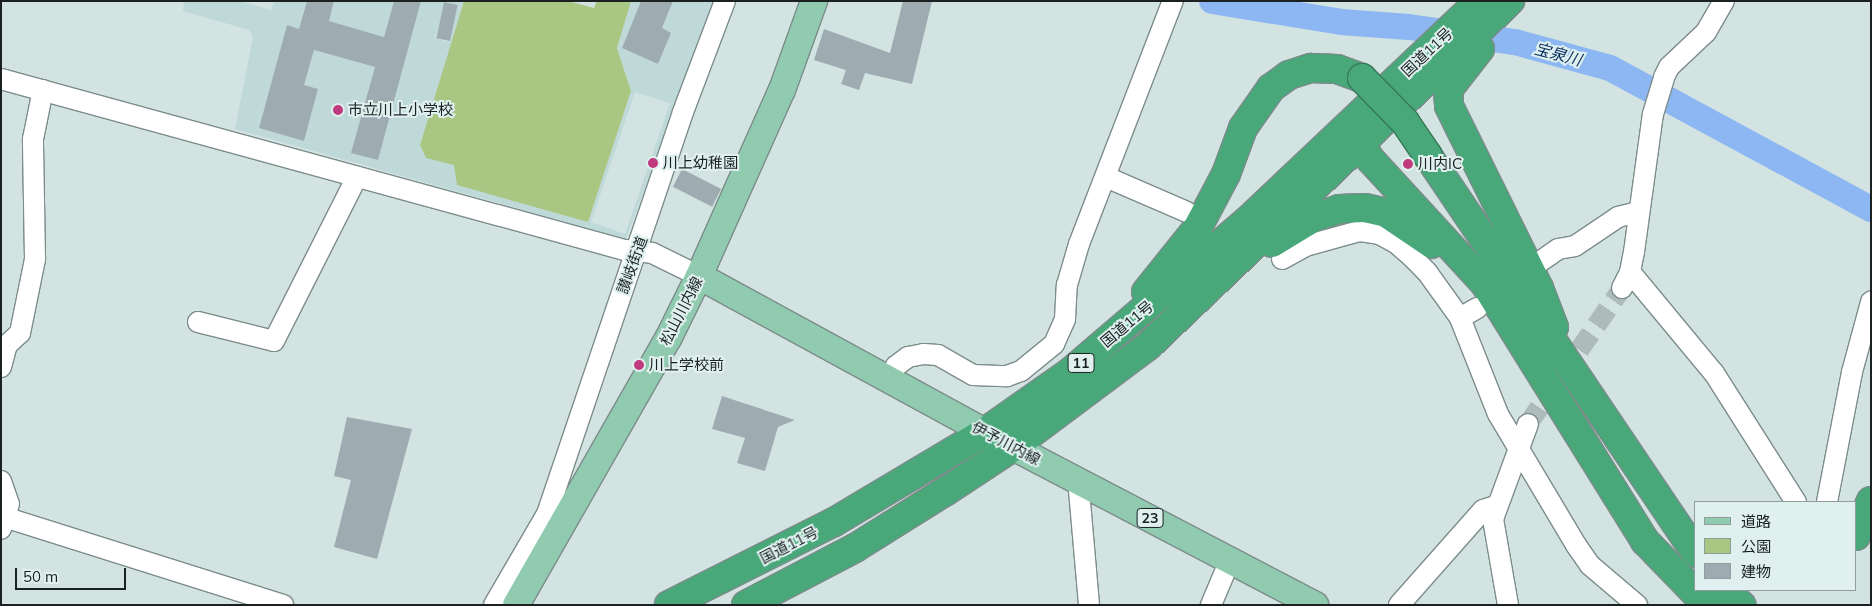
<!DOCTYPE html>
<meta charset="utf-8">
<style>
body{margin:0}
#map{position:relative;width:1872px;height:606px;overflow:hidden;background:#d2e3e2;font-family:Mulish,"Noto Sans JP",sans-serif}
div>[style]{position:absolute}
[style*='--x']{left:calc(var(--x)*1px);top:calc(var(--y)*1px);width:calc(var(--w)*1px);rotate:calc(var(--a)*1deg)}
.built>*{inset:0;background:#bfd9d8}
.green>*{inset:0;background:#aac683}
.river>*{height:26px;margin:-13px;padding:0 13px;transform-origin:13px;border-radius:13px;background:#8db7f2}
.building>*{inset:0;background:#9eacb2;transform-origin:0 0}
.minor-tunnel>*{height:20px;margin-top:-10px;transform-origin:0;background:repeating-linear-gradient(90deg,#adbcbb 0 20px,transparent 0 30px)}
.roads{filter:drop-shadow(1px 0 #7c8c8b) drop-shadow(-1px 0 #7c8c8b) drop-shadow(0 1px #7c8c8b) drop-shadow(0 -1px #7c8c8b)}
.minor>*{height:20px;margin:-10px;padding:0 10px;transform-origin:10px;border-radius:10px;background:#fff}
.major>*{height:26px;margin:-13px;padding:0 13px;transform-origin:13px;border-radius:13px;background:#91cbaf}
.highway>*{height:28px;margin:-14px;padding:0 14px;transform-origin:14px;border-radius:14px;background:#48a879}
.bridges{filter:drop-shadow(1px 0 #38795a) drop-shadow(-1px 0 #38795a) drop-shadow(0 1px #38795a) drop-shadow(0 -1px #38795a)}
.highway-bridge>*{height:28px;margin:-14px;padding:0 14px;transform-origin:14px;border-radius:14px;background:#48a879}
.dots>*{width:14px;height:14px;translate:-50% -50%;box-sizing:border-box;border:2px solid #dff0ef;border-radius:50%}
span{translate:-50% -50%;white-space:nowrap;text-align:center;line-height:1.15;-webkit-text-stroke:4px #dff0ef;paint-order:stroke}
.shield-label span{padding:1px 4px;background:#dff0ef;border:1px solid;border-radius:4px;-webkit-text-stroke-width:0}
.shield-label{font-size:14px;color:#1b2121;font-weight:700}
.street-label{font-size:15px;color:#1b2121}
.poi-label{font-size:15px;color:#1b2121}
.left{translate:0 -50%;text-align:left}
.water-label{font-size:16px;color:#0d315e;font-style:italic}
.frame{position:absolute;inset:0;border:2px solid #1b2121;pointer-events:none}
.legend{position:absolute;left:1694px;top:501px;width:162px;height:90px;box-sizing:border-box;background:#dff0ef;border:1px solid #919d9d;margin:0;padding:6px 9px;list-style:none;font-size:15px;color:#1b2121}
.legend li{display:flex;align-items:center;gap:10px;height:25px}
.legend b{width:25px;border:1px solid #919d9d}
.scale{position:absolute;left:15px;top:568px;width:111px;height:22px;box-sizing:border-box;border:2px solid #1b2121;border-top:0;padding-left:6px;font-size:15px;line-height:18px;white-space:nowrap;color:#1b2121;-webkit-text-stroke:4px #dff0ef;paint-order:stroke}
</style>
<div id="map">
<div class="built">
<i style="clip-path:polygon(evenodd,184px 1px,240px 1px,271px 10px,274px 1px,307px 1px,299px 29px,287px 26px,259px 128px,304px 141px,318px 89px,304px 85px,314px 50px,375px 67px,352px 152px,378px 160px,421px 1px,464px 1px,420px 145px,454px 165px,588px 222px,631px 91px,617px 48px,631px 1px,641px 1px,622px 48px,658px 64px,671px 33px,662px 28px,673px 1px,715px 1px,626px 239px,235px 129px,253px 37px,249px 30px,183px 11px,184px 1px,445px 2px,458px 6px,448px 42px,435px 38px,445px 2px,184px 1px,635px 92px,670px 103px,625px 234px,591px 222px,635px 92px)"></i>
<i style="clip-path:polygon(334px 1px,394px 1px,384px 37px,329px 21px)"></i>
</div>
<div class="green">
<i style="clip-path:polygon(464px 1px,568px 1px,594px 8px,597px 1px,631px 1px,617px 48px,631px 91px,588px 222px,457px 185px,454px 165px,426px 158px,420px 145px)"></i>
</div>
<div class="river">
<i style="--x:1212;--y:1;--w:131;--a:9.2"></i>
<i style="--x:1341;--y:22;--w:68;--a:4.2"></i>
<i style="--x:1409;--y:27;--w:107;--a:8.1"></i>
<i style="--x:1515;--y:42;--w:98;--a:15.3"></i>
<i style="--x:1610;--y:68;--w:297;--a:28.4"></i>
</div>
<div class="building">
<i style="clip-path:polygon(307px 1px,334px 1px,329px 21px,384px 37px,394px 1px,421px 1px,378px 160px,351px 153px,375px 67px,314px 50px,304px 85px,318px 89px,304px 141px,259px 128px,287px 25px,299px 29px)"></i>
<i style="clip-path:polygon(641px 1px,673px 1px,662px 28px,671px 33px,658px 64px,622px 48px)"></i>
<i style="clip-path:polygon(903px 1px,932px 1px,912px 84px,865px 73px,859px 90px,841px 84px,846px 70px,814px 60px,824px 29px,890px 53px)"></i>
<i style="left:444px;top:2px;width:14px;height:37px;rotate:12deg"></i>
<i style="left:682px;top:169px;width:44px;height:20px;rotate:27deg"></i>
<i style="clip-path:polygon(722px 396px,795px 420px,778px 427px,765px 471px,737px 463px,745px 438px,712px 429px)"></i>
<i style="clip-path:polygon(347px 417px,412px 429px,377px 559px,334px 547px,351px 480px,334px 476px)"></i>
</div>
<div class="minor-tunnel">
<i style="--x:1528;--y:424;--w:165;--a:-55.3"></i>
</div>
<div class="roads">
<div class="minor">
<i style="--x:1;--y:79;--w:647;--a:15.33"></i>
<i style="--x:625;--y:250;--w:27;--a:6"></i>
<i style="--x:652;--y:253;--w:52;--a:26.1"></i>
<i style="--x:1106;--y:177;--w:88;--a:23.4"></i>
<i style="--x:1282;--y:259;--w:26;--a:-29"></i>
<i style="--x:1305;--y:246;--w:57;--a:-15.3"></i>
<i style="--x:1360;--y:231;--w:19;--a:9"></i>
<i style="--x:1379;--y:234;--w:19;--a:28"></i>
<i style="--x:1396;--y:243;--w:21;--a:41"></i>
<i style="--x:1412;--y:257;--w:21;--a:45"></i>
<i style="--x:1427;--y:272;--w:57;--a:54.3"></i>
<i style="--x:1460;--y:318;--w:103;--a:68.4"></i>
<i style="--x:1498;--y:414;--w:152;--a:59.2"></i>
<i style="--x:1576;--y:545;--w:24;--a:55"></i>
<i style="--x:1590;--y:565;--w:62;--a:40.4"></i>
<i style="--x:1541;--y:261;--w:21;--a:-35"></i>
<i style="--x:1558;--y:249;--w:17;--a:-10"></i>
<i style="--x:1575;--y:246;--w:52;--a:-34"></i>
<i style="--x:1618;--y:217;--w:21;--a:-14"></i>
<i style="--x:1630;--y:272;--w:131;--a:50.3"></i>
<i style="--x:1714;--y:373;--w:153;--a:57.6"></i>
<i style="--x:1622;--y:288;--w:18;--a:-63"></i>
<i style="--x:1630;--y:272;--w:20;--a:-79"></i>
<i style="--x:1634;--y:252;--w:139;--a:-82.2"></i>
<i style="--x:1653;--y:114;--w:39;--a:-73"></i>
<i style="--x:1664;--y:77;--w:11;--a:-63"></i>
<i style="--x:1669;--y:67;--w:51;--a:-43.4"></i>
<i style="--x:1706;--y:32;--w:36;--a:-60"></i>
<i style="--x:1460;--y:318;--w:20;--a:-30"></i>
<i style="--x:198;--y:322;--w:78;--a:14"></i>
<i style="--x:274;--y:341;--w:184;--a:-63.2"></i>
<i style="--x:1;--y:367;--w:23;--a:-75"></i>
<i style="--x:7;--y:345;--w:18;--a:-43"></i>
<i style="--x:20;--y:333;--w:76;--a:-78.5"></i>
<i style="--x:35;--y:259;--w:120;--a:-91"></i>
<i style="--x:33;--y:139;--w:50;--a:-78.5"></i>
<i style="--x:889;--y:379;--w:15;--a:-62"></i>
<i style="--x:896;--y:366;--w:15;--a:-37"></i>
<i style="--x:908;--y:357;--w:16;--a:-11"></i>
<i style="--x:924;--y:354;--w:14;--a:4"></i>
<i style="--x:938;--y:355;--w:40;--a:29.7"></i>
<i style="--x:973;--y:375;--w:34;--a:2"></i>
<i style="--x:1007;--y:376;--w:15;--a:-20"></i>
<i style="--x:1021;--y:371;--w:43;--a:-39.3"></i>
<i style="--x:1054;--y:344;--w:27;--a:-66"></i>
<i style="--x:1065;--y:319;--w:34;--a:-87"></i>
<i style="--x:1067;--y:285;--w:43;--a:-73.7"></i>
<i style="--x:1079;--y:244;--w:261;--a:-68.9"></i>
<i style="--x:1078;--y:479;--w:126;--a:85"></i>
<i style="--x:1;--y:481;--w:24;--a:71"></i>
<i style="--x:9;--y:504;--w:26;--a:108"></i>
<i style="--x:1827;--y:502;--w:132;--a:-79.1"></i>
<i style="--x:1852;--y:372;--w:73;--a:-74.8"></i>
<i style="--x:1;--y:516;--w:296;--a:17.5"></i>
<i style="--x:563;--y:521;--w:17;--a:-156"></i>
<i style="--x:547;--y:514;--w:424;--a:-71.3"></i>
<i style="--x:683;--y:112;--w:119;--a:-69.3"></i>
<i style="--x:494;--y:605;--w:105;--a:-59.8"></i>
<i style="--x:1211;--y:605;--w:49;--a:-67.1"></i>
<i style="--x:1399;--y:605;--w:127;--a:-48.5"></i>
<i style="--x:1483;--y:510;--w:13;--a:-18"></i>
<i style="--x:1508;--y:605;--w:87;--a:-99.9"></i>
<i style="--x:1493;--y:519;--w:101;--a:-69.8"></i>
</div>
<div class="major">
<i style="--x:699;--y:276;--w:358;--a:28.6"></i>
<i style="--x:1013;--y:447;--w:341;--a:27.6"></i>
<i style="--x:516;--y:605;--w:306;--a:-60.3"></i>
<i style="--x:668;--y:339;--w:70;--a:-63.8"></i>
<i style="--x:699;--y:276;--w:204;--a:-66"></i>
<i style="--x:782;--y:90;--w:95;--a:-70.2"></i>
</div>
<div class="highway">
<i style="--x:1480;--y:49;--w:52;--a:128"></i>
<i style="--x:1448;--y:90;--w:16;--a:86"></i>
<i style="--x:1449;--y:106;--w:203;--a:63.7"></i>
<i style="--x:1539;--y:288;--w:42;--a:69"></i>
<i style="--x:1359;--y:127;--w:16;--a:83"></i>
<i style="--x:1361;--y:143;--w:18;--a:61"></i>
<i style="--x:1370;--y:159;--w:170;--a:47.4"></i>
<i style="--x:1485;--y:284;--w:303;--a:58.1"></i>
<i style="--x:1645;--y:541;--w:89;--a:45.9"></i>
<i style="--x:1428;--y:156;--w:479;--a:56"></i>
<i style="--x:1272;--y:243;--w:50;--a:-31.2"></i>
<i style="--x:1315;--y:217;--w:25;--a:-18"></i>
<i style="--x:1339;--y:209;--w:26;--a:-2"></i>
<i style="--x:1365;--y:208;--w:22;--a:13"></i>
<i style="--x:1386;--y:213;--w:55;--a:34"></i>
<i style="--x:1146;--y:292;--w:83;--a:-51.3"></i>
<i style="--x:1198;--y:227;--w:60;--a:-62.2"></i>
<i style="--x:1226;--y:174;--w:49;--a:-69.7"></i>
<i style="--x:1243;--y:128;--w:49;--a:-55"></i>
<i style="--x:1271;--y:88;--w:22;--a:-36"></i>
<i style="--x:1289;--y:75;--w:23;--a:-18"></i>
<i style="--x:1311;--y:68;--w:26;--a:2"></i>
<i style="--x:1337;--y:69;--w:27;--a:20"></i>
<i style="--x:1856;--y:536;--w:38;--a:-67"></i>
<i style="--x:1724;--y:590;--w:23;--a:41"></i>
<i style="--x:669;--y:605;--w:185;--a:-26.7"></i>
<i style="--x:834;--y:522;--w:176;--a:-30.8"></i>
<i style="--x:985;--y:432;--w:103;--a:-35.1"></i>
<i style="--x:1069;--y:373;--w:234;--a:-40.5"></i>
<i style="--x:1247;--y:221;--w:320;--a:-43.4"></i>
<i style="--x:746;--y:605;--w:123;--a:-27.6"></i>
<i style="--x:855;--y:548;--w:107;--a:-32.1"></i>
<i style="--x:946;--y:491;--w:80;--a:-33.3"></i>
<i style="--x:1013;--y:447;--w:169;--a:-36.8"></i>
<i style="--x:1148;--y:346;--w:500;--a:-43.62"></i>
</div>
</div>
<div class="bridges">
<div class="highway-bridge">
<i style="--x:1362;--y:78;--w:62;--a:45.7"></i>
<i style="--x:1405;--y:122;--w:41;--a:55.9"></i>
</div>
</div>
<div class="dots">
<i style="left:338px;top:110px;background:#c03b7e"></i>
<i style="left:653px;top:163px;background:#c03b7e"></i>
<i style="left:1408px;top:164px;background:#c03b7e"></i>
<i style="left:639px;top:365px;background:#c03b7e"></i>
</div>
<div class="shield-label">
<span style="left:1081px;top:363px">11</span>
<span style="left:1150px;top:518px">23</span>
</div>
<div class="street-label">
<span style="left:1427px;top:52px;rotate:-43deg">国道11号</span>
<span style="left:632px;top:265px;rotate:-70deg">讃岐街道</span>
<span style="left:681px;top:311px;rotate:-63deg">松山川内線</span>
<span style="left:1127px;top:324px;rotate:-40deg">国道11号</span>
<span style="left:1006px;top:443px;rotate:28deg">伊予川内線</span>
<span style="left:789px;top:545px;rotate:-27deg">国道11号</span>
</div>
<div class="poi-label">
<span class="left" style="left:348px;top:110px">市立川上小学校</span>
<span class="left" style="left:663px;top:163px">川上幼稚園</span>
<span class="left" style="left:1418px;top:164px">川内IC</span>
<span class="left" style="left:649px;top:365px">川上学校前</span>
</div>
<div class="water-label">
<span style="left:1558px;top:54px;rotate:15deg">宝泉川</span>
</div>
<div class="frame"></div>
<ul class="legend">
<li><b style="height:6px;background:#91cbaf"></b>道路</li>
<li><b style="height:14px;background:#aac683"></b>公園</li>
<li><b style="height:14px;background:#9eacb2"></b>建物</li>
</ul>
<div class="scale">50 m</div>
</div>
